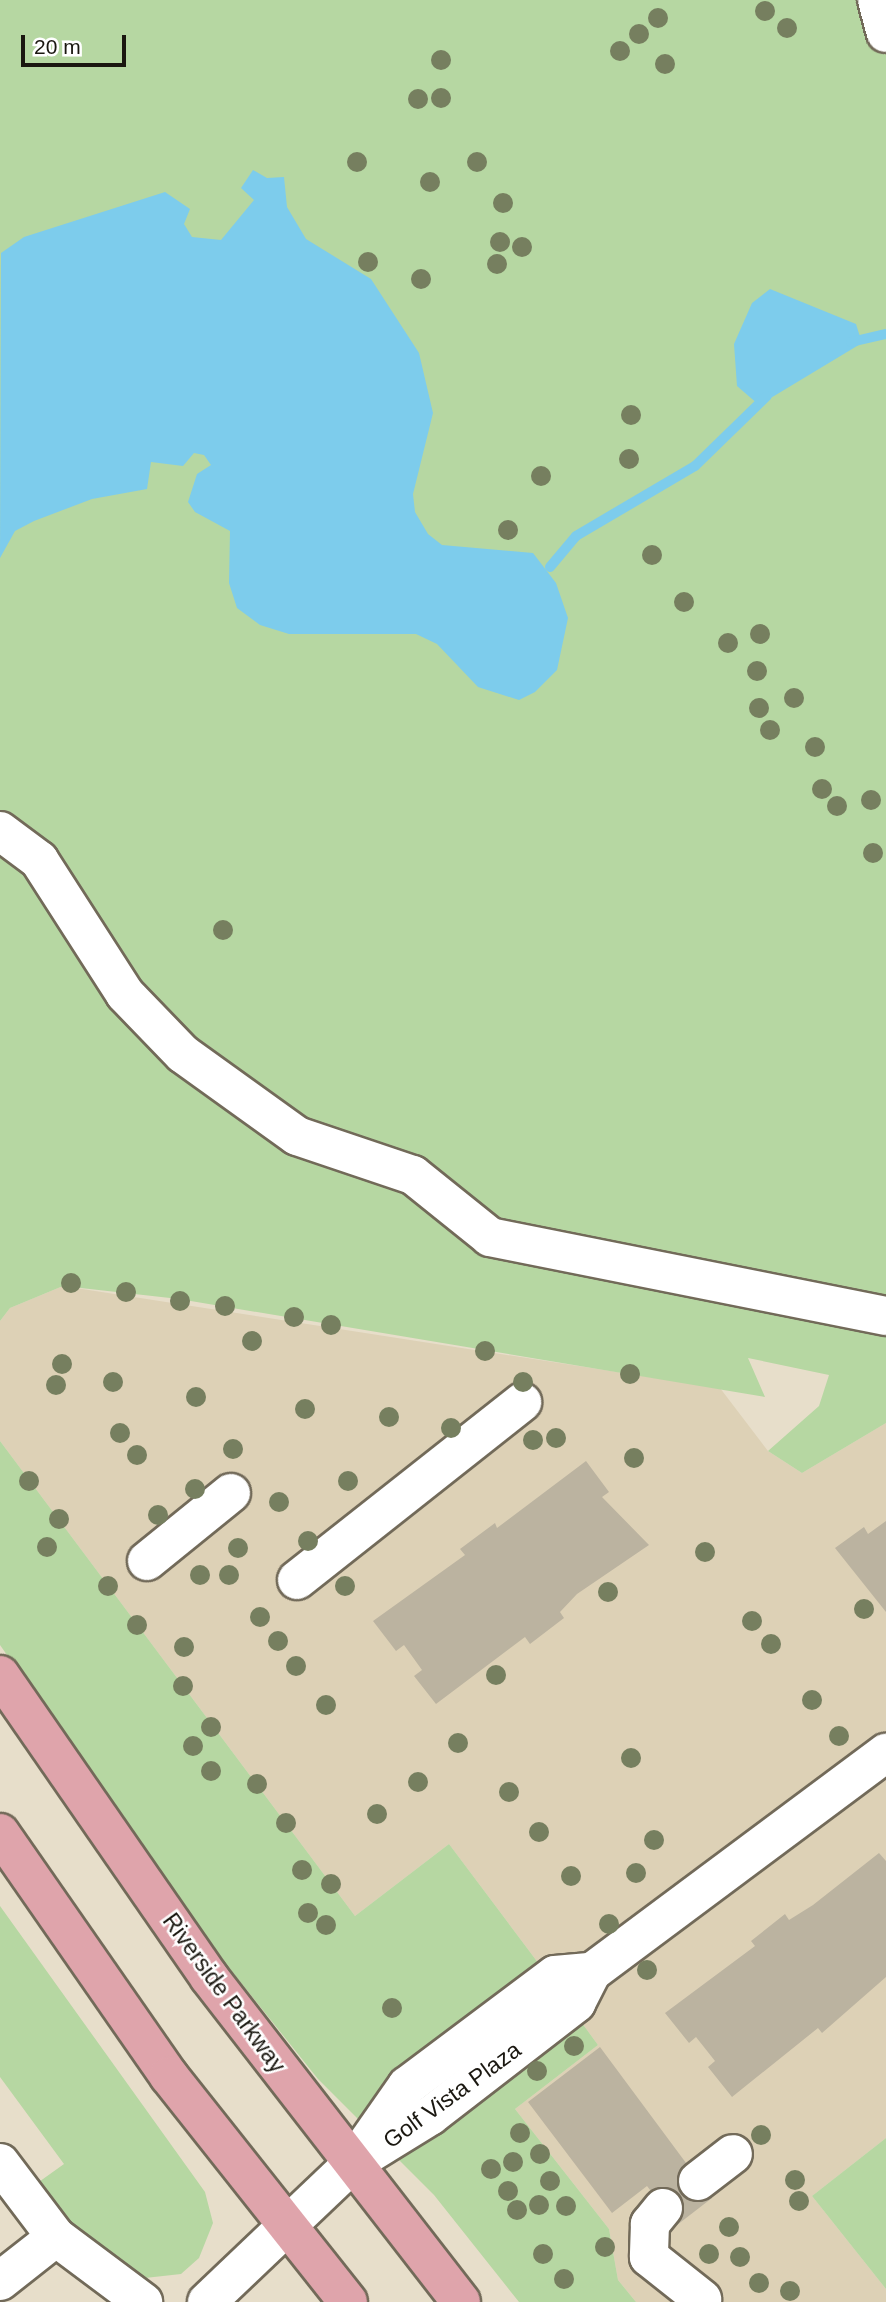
<!DOCTYPE html>
<style>
body{margin:0}
#map{position:relative;width:886px;height:2302px;overflow:hidden;background:#e7deca;font-family:Arial,sans-serif}
div>[style]{position:absolute}
[style*='--x']{left:calc(var(--x)*1px);top:calc(var(--y)*1px);width:calc(var(--w)*1px);rotate:calc(var(--a)*1deg)}
.built>*{inset:0;background:#ddd1b6}
.green>*{inset:0;background:#b6d7a2}
.water>*{inset:0;background:#7dccec}
.stream>*{height:10px;margin:-5px;padding:0 5px;transform-origin:5px;border-radius:5px;background:#7dccec}
.building>*{inset:0;background:#bbb3a0}
.roads{filter:drop-shadow(2px 0 #726a59) drop-shadow(-2px 0 #726a59) drop-shadow(0 2px #726a59) drop-shadow(0 -2px #726a59)}
.minor>*{height:38px;margin:-19px;padding:0 19px;transform-origin:19px;border-radius:19px;background:#fff}
.major>*{height:38px;margin:-19px;padding:0 19px;transform-origin:19px;border-radius:19px;background:#dfa4ab}
.trees>*{width:20px;height:20px;margin:-10px;border-radius:50%;background:#767f5f}
span{translate:-50% -50%;white-space:nowrap;text-align:center;line-height:1.15;-webkit-text-stroke:5px #fff;paint-order:stroke}
.street-label{font-size:23px;color:#1a1710}
.scale{position:absolute;left:21px;top:35px;width:105px;height:32px;box-sizing:border-box;border:4px solid #1a1710;border-top:0;padding-left:9px;font-size:21px;line-height:24px;white-space:nowrap;color:#1a1710;-webkit-text-stroke:5px #fff;paint-order:stroke}
</style>
<div id="map">
<div class="built">
<i style="clip-path:polygon(63px 1286px,720px 1388px,768px 1451px,802px 1473px,886px 1423px,886px 2138px,812px 2196px,886px 2289px,886px 2302px,636px 2302px,618px 2280px,609px 2229px,515px 2109px,598px 2045px,533px 1956px,449px 1844px,355px 1916px,0 1441px,0 1321px,10px 1308px)"></i>
</div>
<div class="green">
<i style="clip-path:polygon(0 0,886px 0,886px 1423px,802px 1473px,768px 1451px,819px 1406px,829px 1375px,748px 1358px,765px 1397px,179px 1299px,63px 1286px,10px 1308px,0 1321px)"></i>
<i style="clip-path:polygon(0 1441px,355px 1916px,449px 1844px,533px 1956px,598px 2045px,515px 2109px,609px 2229px,618px 2280px,636px 2302px,519px 2302px,434px 2195px,318px 2079px,206px 1939px,0 1645px)"></i>
<i style="clip-path:polygon(0 1906px,205px 2192px,213px 2223px,199px 2258px,181px 2274px,145px 2278px,69px 2229px,36px 2184px,64px 2164px,0 2077px)"></i>
<i style="clip-path:polygon(886px 2138px,886px 2289px,812px 2196px)"></i>
</div>
<div class="water">
<i style="clip-path:polygon(253px 170px,267px 178px,284px 177px,287px 207px,306px 239px,371px 279px,419px 353px,433px 413px,413px 494px,415px 512px,428px 534px,442px 545px,533px 553px,556px 583px,568px 618px,557px 670px,535px 692px,519px 700px,478px 687px,437px 644px,416px 634px,289px 634px,260px 625px,237px 608px,229px 583px,230px 531px,195px 512px,188px 502px,197px 474px,211px 465px,204px 455px,194px 453px,183px 466px,151px 462px,147px 489px,92px 499px,34px 521px,15px 531px,0 558px,1px 253px,24px 237px,165px 192px,190px 209px,184px 224px,192px 237px,221px 240px,254px 200px,241px 188px)"></i>
<i style="clip-path:polygon(770px 289px,856px 324px,862px 343px,759px 405px,737px 386px,734px 344px,752px 303px)"></i>
</div>
<div class="stream">
<i style="--x:851;--y:342;--w:36;--a:-13"></i>
<i style="--x:550;--y:567;--w:40;--a:-50"></i>
<i style="--x:576;--y:536;--w:138;--a:-30.5"></i>
<i style="--x:695;--y:466;--w:100;--a:-44.2"></i>
</div>
<div class="building">
<i style="clip-path:polygon(586px 1461px,609px 1492px,602px 1497px,649px 1545px,577px 1594px,560px 1612px,564px 1618px,530px 1644px,525px 1637px,436px 1704px,414px 1676px,422px 1670px,404px 1645px,396px 1651px,373px 1621px,465px 1555px,460px 1549px,495px 1523px,497px 1528px)"></i>
<i style="clip-path:polygon(886px 1521px,886px 1612px,835px 1548px,864px 1527px,868px 1534px)"></i>
<i style="clip-path:polygon(879px 1853px,886px 1861px,886px 1977px,822px 2033px,818px 2028px,732px 2097px,708px 2067px,715px 2061px,696px 2037px,689px 2043px,665px 2013px,755px 1946px,751px 1941px,785px 1914px,789px 1920px,813px 1905px)"></i>
<i style="clip-path:polygon(600px 2047px,712px 2198px,677px 2225px,647px 2186px,612px 2213px,528px 2102px)"></i>
</div>
<div class="roads">
<div class="minor">
<i style="--x:877;--y:0;--w:34;--a:75"></i>
<i style="--x:0;--y:831;--w:49;--a:36.6"></i>
<i style="--x:39;--y:860;--w:159;--a:57.3"></i>
<i style="--x:125;--y:994;--w:83;--a:46"></i>
<i style="--x:183;--y:1054;--w:140;--a:35.7"></i>
<i style="--x:297;--y:1136;--w:122;--a:18.6"></i>
<i style="--x:413;--y:1175;--w:99;--a:38.8"></i>
<i style="--x:490;--y:1237;--w:404;--a:11.3"></i>
<i style="--x:147;--y:1561;--w:108;--a:-39"></i>
<i style="--x:297;--y:1580;--w:287;--a:-38.3"></i>
<i style="--x:0;--y:2163;--w:93;--a:52.9"></i>
<i style="--x:56;--y:2237;--w:109;--a:36.8"></i>
<i style="--x:353;--y:2163;--w:94;--a:-55"></i>
<i style="--x:407;--y:2086;--w:185;--a:-36.9"></i>
<i style="--x:555;--y:1975;--w:37;--a:-5"></i>
<i style="--x:698;--y:2181;--w:44;--a:-37.6"></i>
<i style="--x:663;--y:2208;--w:21;--a:129"></i>
<i style="--x:650;--y:2224;--w:33;--a:92"></i>
<i style="--x:649;--y:2257;--w:68;--a:38.4"></i>
<i style="--x:0;--y:2281;--w:71;--a:-38.2"></i>
<i style="--x:207;--y:2302;--w:200;--a:-43.6"></i>
<i style="--x:352;--y:2164;--w:92;--a:-31.6"></i>
<i style="--x:430;--y:2116;--w:185;--a:-37.7"></i>
<i style="--x:576;--y:2003;--w:35;--a:-63"></i>
<i style="--x:592;--y:1972;--w:367;--a:-36.7"></i>
</div>
<div class="major">
<i style="--x:0;--y:1675;--w:367;--a:55.3"></i>
<i style="--x:209;--y:1977;--w:411;--a:52.2"></i>
<i style="--x:0;--y:1833;--w:296;--a:55.2"></i>
<i style="--x:169;--y:2076;--w:288;--a:51.6"></i>
</div>
</div>
<div class="trees">
<i style="left:765px;top:11px"></i>
<i style="left:658px;top:18px"></i>
<i style="left:787px;top:28px"></i>
<i style="left:639px;top:34px"></i>
<i style="left:620px;top:51px"></i>
<i style="left:441px;top:60px"></i>
<i style="left:665px;top:64px"></i>
<i style="left:441px;top:98px"></i>
<i style="left:418px;top:99px"></i>
<i style="left:357px;top:162px"></i>
<i style="left:477px;top:162px"></i>
<i style="left:430px;top:182px"></i>
<i style="left:503px;top:203px"></i>
<i style="left:500px;top:242px"></i>
<i style="left:522px;top:247px"></i>
<i style="left:368px;top:262px"></i>
<i style="left:497px;top:264px"></i>
<i style="left:421px;top:279px"></i>
<i style="left:631px;top:415px"></i>
<i style="left:629px;top:459px"></i>
<i style="left:541px;top:476px"></i>
<i style="left:508px;top:530px"></i>
<i style="left:652px;top:555px"></i>
<i style="left:684px;top:602px"></i>
<i style="left:760px;top:634px"></i>
<i style="left:728px;top:643px"></i>
<i style="left:757px;top:671px"></i>
<i style="left:794px;top:698px"></i>
<i style="left:759px;top:708px"></i>
<i style="left:770px;top:730px"></i>
<i style="left:815px;top:747px"></i>
<i style="left:822px;top:789px"></i>
<i style="left:871px;top:800px"></i>
<i style="left:837px;top:806px"></i>
<i style="left:873px;top:853px"></i>
<i style="left:223px;top:930px"></i>
<i style="left:71px;top:1283px"></i>
<i style="left:126px;top:1292px"></i>
<i style="left:180px;top:1301px"></i>
<i style="left:225px;top:1306px"></i>
<i style="left:294px;top:1317px"></i>
<i style="left:331px;top:1325px"></i>
<i style="left:252px;top:1341px"></i>
<i style="left:485px;top:1351px"></i>
<i style="left:62px;top:1364px"></i>
<i style="left:630px;top:1374px"></i>
<i style="left:113px;top:1382px"></i>
<i style="left:523px;top:1382px"></i>
<i style="left:56px;top:1385px"></i>
<i style="left:196px;top:1397px"></i>
<i style="left:305px;top:1409px"></i>
<i style="left:389px;top:1417px"></i>
<i style="left:451px;top:1428px"></i>
<i style="left:120px;top:1433px"></i>
<i style="left:556px;top:1438px"></i>
<i style="left:533px;top:1440px"></i>
<i style="left:233px;top:1449px"></i>
<i style="left:137px;top:1455px"></i>
<i style="left:634px;top:1458px"></i>
<i style="left:29px;top:1481px"></i>
<i style="left:348px;top:1481px"></i>
<i style="left:195px;top:1489px"></i>
<i style="left:279px;top:1502px"></i>
<i style="left:158px;top:1515px"></i>
<i style="left:59px;top:1519px"></i>
<i style="left:308px;top:1541px"></i>
<i style="left:47px;top:1547px"></i>
<i style="left:238px;top:1548px"></i>
<i style="left:705px;top:1552px"></i>
<i style="left:200px;top:1575px"></i>
<i style="left:229px;top:1575px"></i>
<i style="left:108px;top:1586px"></i>
<i style="left:345px;top:1586px"></i>
<i style="left:608px;top:1592px"></i>
<i style="left:864px;top:1609px"></i>
<i style="left:260px;top:1617px"></i>
<i style="left:752px;top:1621px"></i>
<i style="left:137px;top:1625px"></i>
<i style="left:278px;top:1641px"></i>
<i style="left:771px;top:1644px"></i>
<i style="left:184px;top:1647px"></i>
<i style="left:296px;top:1666px"></i>
<i style="left:496px;top:1675px"></i>
<i style="left:183px;top:1686px"></i>
<i style="left:812px;top:1700px"></i>
<i style="left:326px;top:1705px"></i>
<i style="left:211px;top:1727px"></i>
<i style="left:839px;top:1736px"></i>
<i style="left:458px;top:1743px"></i>
<i style="left:193px;top:1746px"></i>
<i style="left:631px;top:1758px"></i>
<i style="left:211px;top:1771px"></i>
<i style="left:418px;top:1782px"></i>
<i style="left:257px;top:1784px"></i>
<i style="left:509px;top:1792px"></i>
<i style="left:377px;top:1814px"></i>
<i style="left:286px;top:1823px"></i>
<i style="left:539px;top:1832px"></i>
<i style="left:654px;top:1840px"></i>
<i style="left:302px;top:1870px"></i>
<i style="left:636px;top:1873px"></i>
<i style="left:571px;top:1876px"></i>
<i style="left:331px;top:1884px"></i>
<i style="left:308px;top:1913px"></i>
<i style="left:609px;top:1924px"></i>
<i style="left:326px;top:1925px"></i>
<i style="left:647px;top:1970px"></i>
<i style="left:392px;top:2008px"></i>
<i style="left:574px;top:2046px"></i>
<i style="left:537px;top:2071px"></i>
<i style="left:520px;top:2133px"></i>
<i style="left:761px;top:2135px"></i>
<i style="left:540px;top:2154px"></i>
<i style="left:513px;top:2162px"></i>
<i style="left:491px;top:2169px"></i>
<i style="left:795px;top:2180px"></i>
<i style="left:550px;top:2181px"></i>
<i style="left:508px;top:2191px"></i>
<i style="left:799px;top:2201px"></i>
<i style="left:539px;top:2205px"></i>
<i style="left:566px;top:2206px"></i>
<i style="left:517px;top:2210px"></i>
<i style="left:729px;top:2227px"></i>
<i style="left:605px;top:2247px"></i>
<i style="left:543px;top:2254px"></i>
<i style="left:709px;top:2254px"></i>
<i style="left:740px;top:2257px"></i>
<i style="left:564px;top:2279px"></i>
<i style="left:759px;top:2283px"></i>
<i style="left:790px;top:2291px"></i>
</div>
<div class="street-label">
<span style="left:224px;top:1993px;rotate:54deg">Riverside Parkway</span>
<span style="left:452px;top:2095px;rotate:-36deg">Golf Vista Plaza</span>
</div>
<div class="scale">20 m</div>
</div>
